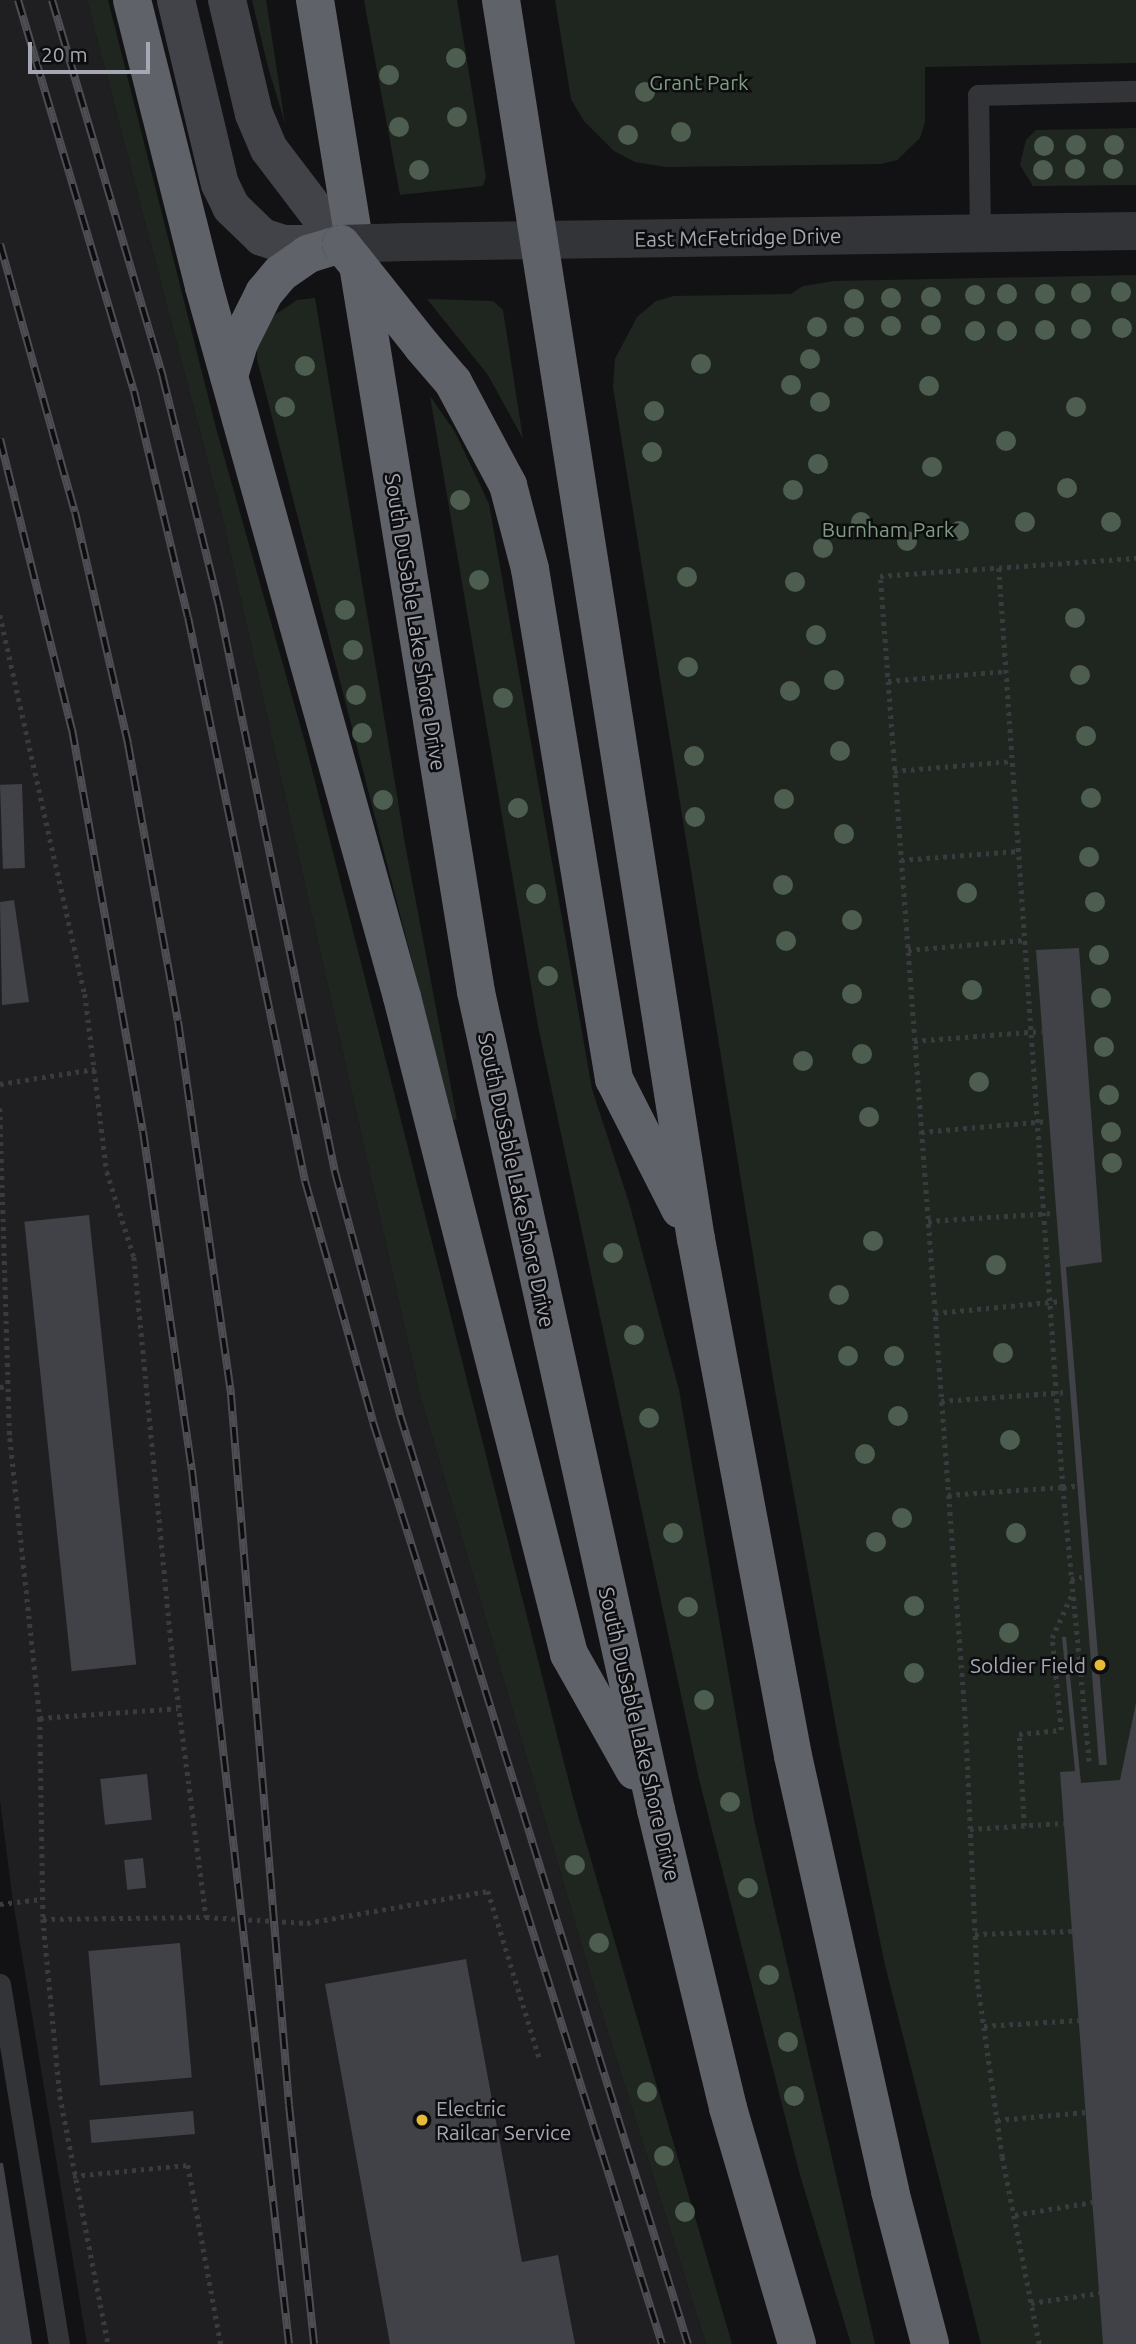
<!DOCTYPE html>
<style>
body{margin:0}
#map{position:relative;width:1136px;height:2344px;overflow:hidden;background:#121214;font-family:Ubuntu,sans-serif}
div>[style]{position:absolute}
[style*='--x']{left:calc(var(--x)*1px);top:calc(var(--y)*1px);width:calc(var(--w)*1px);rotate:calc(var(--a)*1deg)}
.built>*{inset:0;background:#1f1e21}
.green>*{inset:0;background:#1f2620}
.building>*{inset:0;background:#414247;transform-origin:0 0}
.path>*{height:4.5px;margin-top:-2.25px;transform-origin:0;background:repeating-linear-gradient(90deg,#3a3b3f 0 3.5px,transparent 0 8.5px)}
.lane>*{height:21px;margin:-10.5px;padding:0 10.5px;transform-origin:10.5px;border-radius:10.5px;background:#333438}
.street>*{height:38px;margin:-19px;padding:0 19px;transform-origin:19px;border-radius:19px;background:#333438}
.secondary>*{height:38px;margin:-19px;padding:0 19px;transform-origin:19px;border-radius:19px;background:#424348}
.highway>*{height:38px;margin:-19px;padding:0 19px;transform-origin:19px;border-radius:19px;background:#606269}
.rail>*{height:8px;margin-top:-4px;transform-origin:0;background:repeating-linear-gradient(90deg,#0d0d0f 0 16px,#4d4e53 0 32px);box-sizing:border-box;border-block:2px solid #4d4e53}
.street-bridge>*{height:38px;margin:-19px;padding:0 19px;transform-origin:19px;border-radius:19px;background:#333438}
.highway-bridge>*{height:38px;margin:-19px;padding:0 19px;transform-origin:19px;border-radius:19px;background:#606269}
.trees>*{width:20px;height:20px;margin:-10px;border-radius:50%;background:#4d5e50}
.dots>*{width:19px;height:19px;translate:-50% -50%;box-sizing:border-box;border:4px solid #0d0d0f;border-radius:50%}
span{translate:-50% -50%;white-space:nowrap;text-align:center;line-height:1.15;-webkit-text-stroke:5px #0d0d0f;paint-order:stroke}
.park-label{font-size:21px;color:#7d9d81}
.street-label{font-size:21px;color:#a5a8b3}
.poi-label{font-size:21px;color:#a5a8b3}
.right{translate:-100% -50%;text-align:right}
.left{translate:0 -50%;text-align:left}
.scale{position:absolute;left:28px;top:42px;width:122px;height:32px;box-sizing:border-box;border:4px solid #a5a8b3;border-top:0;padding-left:9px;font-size:21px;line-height:24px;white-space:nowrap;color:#a5a8b3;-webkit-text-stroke:5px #0d0d0f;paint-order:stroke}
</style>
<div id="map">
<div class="built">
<i style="clip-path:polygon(0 0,87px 0,222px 516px,420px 1395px,597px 1997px,706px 2344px,87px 2344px,13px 1902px,0 1801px)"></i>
</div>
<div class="green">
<i style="clip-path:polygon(87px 0,108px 0,216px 428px,306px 746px,573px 1798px,732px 2344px,706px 2344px,597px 1997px,420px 1395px,222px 516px)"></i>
<i style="clip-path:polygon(252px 0,266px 0,285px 123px,268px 67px)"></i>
<i style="clip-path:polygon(364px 0,457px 0,486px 177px,483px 186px,400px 195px)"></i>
<i style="clip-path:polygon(555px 0,1136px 0,1136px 63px,925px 67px,925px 122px,920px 138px,897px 160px,881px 164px,665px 167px,635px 162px,614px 151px,584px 121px,571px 99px)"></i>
<i style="clip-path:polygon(1136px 128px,1136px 185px,1033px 186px,1020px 165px,1026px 140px,1036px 130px)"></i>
<i style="clip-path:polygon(1136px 275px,1136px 2344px,981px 2344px,885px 1965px,840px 1748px,774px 1385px,613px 387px,615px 359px,637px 317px,656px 301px,674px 296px,791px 294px,803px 286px,835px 281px)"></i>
<i style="clip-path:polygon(315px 298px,405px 844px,457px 1119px,453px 1120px,257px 359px,257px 342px,267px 320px,297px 300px)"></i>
<i style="clip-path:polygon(427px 299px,493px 301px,503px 310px,523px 439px,488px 375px)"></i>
<i style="clip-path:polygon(430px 396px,455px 432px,489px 504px,592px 1089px,630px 1206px,679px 1390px,754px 1820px,875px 2344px,851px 2344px,800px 2175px,699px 1779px,538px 1026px)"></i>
</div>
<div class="building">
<i style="left:22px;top:784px;width:84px;height:22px;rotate:88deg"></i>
<i style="clip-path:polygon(14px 900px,29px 1002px,2px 1005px,0 902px)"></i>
<i style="clip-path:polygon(1079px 948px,1102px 1262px,1066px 1267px,1107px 1765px,1099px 1765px,1036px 950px)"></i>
<i style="left:89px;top:1215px;width:452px;height:65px;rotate:84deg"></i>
<i style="clip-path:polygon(1062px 1637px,1066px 1637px,1081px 1783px,1120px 1780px,1136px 1703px,1136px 2344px,1103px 2344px,1060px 1772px,1075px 1771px)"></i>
<i style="left:147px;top:1774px;width:46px;height:47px;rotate:84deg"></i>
<i style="left:143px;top:1858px;width:30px;height:19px;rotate:84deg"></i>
<i style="left:180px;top:1943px;width:135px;height:92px;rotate:85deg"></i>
<i style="clip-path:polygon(466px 1959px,522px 2262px,558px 2255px,575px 2344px,390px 2344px,325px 1984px)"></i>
<i style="left:193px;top:2111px;width:23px;height:104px;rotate:85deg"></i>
<i style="clip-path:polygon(0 2163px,3px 2163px,32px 2344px,0 2344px)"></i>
</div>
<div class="path">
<i style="--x:999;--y:568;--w:921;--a:86.02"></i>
<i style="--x:1063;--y:1487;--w:12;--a:-5"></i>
<i style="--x:0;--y:615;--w:388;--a:77.4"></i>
<i style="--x:85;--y:994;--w:179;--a:83"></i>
<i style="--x:107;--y:1172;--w:89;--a:72.4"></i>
<i style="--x:134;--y:1257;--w:399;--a:84.5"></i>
<i style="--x:172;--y:1654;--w:265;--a:82.6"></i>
<i style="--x:888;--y:681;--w:118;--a:-4.8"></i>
<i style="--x:894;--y:771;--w:118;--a:-4.8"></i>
<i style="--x:901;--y:860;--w:118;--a:-4.4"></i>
<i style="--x:908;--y:950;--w:117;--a:-4.9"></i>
<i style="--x:914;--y:1041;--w:128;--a:-4.5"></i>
<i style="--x:0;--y:1084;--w:96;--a:-9"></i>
<i style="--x:0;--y:1108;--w:330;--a:88.3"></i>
<i style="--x:10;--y:1438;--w:282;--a:83.9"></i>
<i style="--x:40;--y:1718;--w:201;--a:89.1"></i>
<i style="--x:43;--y:1919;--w:178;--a:84.5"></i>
<i style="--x:60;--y:2096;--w:253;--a:79"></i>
<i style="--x:921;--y:1132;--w:127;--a:-5"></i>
<i style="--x:928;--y:1221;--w:126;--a:-3.6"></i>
<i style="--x:935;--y:1313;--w:127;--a:-5.4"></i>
<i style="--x:0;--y:1387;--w:8;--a:-7"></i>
<i style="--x:941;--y:1401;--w:127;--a:-4.1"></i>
<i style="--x:948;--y:1495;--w:115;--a:-4"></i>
<i style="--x:1063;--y:1487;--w:280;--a:84.5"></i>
<i style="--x:1071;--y:1579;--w:11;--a:-10"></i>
<i style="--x:40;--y:1718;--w:138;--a:-4.1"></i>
<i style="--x:1024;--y:1826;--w:92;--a:-93.1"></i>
<i style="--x:1019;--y:1734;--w:42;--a:-5.4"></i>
<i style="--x:1061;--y:1730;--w:92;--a:-95.6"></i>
<i style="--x:1052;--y:1638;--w:48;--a:-65.6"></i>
<i style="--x:970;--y:1829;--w:94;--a:-3.7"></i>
<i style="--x:0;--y:1904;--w:42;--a:-6.8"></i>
<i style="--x:43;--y:1919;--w:163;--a:-0.7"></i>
<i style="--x:206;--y:1917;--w:101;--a:3.4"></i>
<i style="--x:307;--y:1923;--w:184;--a:-10"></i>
<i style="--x:488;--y:1891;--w:174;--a:72.9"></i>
<i style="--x:975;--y:1934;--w:98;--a:-1.8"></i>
<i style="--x:984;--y:2026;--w:95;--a:-3.6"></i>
<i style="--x:997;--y:2120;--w:90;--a:-5.1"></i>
<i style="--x:73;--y:2176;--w:116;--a:-5.5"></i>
<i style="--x:188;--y:2165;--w:182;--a:79.6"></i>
<i style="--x:1015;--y:2215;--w:79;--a:-9.5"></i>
<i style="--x:1031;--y:2303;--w:69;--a:-8.4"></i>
<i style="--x:1039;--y:2344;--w:191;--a:-101.2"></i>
<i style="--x:1002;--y:2157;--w:177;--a:-98.1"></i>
<i style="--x:977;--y:1982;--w:263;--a:-92.6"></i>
<i style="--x:965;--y:1719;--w:1146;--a:-94.25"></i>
<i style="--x:880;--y:576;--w:257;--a:-4"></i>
</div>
<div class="lane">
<i style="--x:980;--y:234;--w:139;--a:-90.8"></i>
<i style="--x:978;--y:95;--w:158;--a:-1.5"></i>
<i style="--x:0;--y:1984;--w:365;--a:80.7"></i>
</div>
<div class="street">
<i style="--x:407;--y:242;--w:729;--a:-0.86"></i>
</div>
<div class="secondary">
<i style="--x:176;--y:0;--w:189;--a:76.6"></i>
<i style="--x:220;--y:184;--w:25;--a:64"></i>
<i style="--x:231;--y:207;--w:43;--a:44.1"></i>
<i style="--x:262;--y:237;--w:23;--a:18"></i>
<i style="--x:284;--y:244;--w:56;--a:0"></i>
<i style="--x:227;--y:0;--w:117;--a:76.7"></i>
<i style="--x:254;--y:114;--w:38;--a:67"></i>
<i style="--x:269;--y:149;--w:119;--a:52.8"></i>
</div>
<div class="highway">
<i style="--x:132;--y:0;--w:296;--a:75.9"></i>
<i style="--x:204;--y:287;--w:737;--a:74.42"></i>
<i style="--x:402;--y:997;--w:678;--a:75.74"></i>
<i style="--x:569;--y:1654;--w:134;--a:60.6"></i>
<i style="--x:315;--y:0;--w:1005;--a:80.78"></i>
<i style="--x:476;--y:992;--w:838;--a:77.59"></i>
<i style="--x:656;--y:1810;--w:307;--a:76.4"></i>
<i style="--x:728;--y:2108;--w:246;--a:73.7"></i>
<i style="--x:501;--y:0;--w:1254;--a:81.06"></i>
<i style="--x:696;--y:1239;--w:526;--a:79.37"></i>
<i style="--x:793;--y:1756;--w:446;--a:77.4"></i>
<i style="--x:890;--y:2191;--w:158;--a:75.3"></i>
<i style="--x:422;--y:346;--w:48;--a:49.3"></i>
<i style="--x:453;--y:382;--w:117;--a:61.9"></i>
<i style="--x:508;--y:485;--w:87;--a:75.3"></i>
<i style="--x:530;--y:569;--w:517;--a:80.65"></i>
<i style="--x:614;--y:1079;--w:146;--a:63.1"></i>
<i style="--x:229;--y:376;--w:34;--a:-73"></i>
<i style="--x:239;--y:343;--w:56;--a:-63.4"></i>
<i style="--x:264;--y:293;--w:26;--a:-50"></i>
<i style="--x:281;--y:273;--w:33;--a:-35"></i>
<i style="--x:308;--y:254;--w:34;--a:-17"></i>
</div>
<div class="rail">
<i style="--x:18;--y:0;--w:408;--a:73.5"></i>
<i style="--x:134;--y:391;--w:232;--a:76.6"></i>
<i style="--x:188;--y:617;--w:576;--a:78.28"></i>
<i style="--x:305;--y:1181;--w:250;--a:74.2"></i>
<i style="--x:373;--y:1422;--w:966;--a:72.6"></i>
<i style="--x:52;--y:0;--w:394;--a:73.6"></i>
<i style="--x:163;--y:378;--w:235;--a:76.2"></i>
<i style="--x:219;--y:606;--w:578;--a:78.42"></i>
<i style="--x:335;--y:1172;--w:252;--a:75"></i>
<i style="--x:400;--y:1415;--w:973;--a:72.78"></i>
<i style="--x:0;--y:244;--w:278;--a:74.4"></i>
<i style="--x:75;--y:512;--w:238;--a:77.1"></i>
<i style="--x:128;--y:744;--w:281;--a:79.8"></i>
<i style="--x:178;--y:1021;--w:378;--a:81.9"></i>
<i style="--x:231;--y:1395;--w:712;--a:85.33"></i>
<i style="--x:289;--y:2105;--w:240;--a:84"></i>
<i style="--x:0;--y:439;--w:299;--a:76.1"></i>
<i style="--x:72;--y:729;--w:408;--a:80"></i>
<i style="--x:143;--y:1131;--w:343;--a:81.8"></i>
<i style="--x:192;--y:1470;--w:879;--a:83.67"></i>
</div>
<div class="street-bridge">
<i style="--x:341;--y:244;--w:66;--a:-1.7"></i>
</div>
<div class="highway-bridge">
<i style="--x:341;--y:244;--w:130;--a:51.5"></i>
</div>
<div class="trees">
<i style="left:456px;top:58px"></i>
<i style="left:389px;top:75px"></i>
<i style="left:645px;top:92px"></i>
<i style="left:457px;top:117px"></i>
<i style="left:399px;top:127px"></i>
<i style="left:681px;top:132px"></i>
<i style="left:628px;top:135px"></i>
<i style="left:1076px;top:145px"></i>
<i style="left:1114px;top:145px"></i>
<i style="left:1044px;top:146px"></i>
<i style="left:1075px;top:169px"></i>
<i style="left:1113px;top:169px"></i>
<i style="left:419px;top:170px"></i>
<i style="left:1043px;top:170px"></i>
<i style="left:1121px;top:292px"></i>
<i style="left:1081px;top:293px"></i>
<i style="left:1007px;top:294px"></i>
<i style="left:1045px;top:294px"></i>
<i style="left:975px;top:295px"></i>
<i style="left:931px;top:297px"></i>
<i style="left:891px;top:298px"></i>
<i style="left:854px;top:299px"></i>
<i style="left:931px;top:325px"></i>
<i style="left:891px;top:326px"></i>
<i style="left:817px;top:327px"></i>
<i style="left:854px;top:327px"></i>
<i style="left:1122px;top:328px"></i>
<i style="left:1081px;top:329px"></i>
<i style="left:1045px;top:330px"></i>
<i style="left:975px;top:331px"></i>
<i style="left:1007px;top:331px"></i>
<i style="left:810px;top:359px"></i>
<i style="left:701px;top:364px"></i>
<i style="left:305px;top:366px"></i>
<i style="left:791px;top:385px"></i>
<i style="left:929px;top:386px"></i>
<i style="left:820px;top:402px"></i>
<i style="left:285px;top:407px"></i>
<i style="left:1076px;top:407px"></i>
<i style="left:654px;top:411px"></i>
<i style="left:1006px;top:441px"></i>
<i style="left:652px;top:452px"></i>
<i style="left:818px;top:464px"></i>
<i style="left:932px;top:467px"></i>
<i style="left:1067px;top:488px"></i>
<i style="left:793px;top:490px"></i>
<i style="left:460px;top:500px"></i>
<i style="left:861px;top:522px"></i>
<i style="left:1025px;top:522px"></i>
<i style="left:1111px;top:522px"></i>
<i style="left:959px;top:531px"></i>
<i style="left:907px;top:541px"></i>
<i style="left:823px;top:548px"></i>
<i style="left:687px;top:577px"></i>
<i style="left:479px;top:580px"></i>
<i style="left:795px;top:582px"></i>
<i style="left:345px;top:610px"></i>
<i style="left:1075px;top:618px"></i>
<i style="left:816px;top:635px"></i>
<i style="left:353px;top:650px"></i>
<i style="left:688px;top:667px"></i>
<i style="left:1080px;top:675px"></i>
<i style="left:834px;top:680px"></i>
<i style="left:790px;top:691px"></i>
<i style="left:356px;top:695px"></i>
<i style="left:503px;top:698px"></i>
<i style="left:362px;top:733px"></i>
<i style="left:1086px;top:736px"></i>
<i style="left:840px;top:751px"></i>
<i style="left:694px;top:756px"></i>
<i style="left:1091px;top:798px"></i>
<i style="left:784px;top:799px"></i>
<i style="left:383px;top:800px"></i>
<i style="left:518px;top:808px"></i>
<i style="left:695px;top:817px"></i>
<i style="left:844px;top:834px"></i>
<i style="left:1089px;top:857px"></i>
<i style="left:783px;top:885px"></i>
<i style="left:967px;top:893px"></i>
<i style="left:536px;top:894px"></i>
<i style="left:1095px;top:902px"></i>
<i style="left:852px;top:920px"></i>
<i style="left:786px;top:941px"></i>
<i style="left:1099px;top:955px"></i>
<i style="left:548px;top:976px"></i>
<i style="left:972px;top:990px"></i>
<i style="left:852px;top:994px"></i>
<i style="left:1101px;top:998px"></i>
<i style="left:1104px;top:1047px"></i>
<i style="left:862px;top:1054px"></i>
<i style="left:803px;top:1061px"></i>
<i style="left:979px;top:1082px"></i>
<i style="left:1109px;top:1095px"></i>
<i style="left:869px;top:1117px"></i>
<i style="left:1111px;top:1132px"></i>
<i style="left:1112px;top:1163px"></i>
<i style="left:873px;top:1241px"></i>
<i style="left:613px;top:1253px"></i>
<i style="left:996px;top:1265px"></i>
<i style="left:839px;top:1295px"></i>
<i style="left:634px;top:1335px"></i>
<i style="left:1003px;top:1353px"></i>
<i style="left:848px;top:1356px"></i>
<i style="left:894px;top:1356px"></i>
<i style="left:898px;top:1416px"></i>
<i style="left:649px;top:1418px"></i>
<i style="left:1010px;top:1440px"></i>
<i style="left:865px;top:1454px"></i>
<i style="left:902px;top:1518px"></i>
<i style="left:673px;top:1533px"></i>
<i style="left:1016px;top:1533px"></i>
<i style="left:876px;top:1542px"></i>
<i style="left:914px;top:1606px"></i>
<i style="left:688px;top:1607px"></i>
<i style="left:1009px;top:1633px"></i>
<i style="left:914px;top:1673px"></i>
<i style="left:704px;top:1700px"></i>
<i style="left:730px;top:1802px"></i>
<i style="left:575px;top:1865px"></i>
<i style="left:748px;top:1888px"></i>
<i style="left:599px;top:1943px"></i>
<i style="left:769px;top:1975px"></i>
<i style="left:788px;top:2042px"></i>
<i style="left:647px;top:2092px"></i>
<i style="left:794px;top:2096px"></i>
<i style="left:664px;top:2156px"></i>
<i style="left:685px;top:2212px"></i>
</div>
<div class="dots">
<i style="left:1100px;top:1665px;background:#e6b938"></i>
<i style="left:422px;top:2120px;background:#e6b938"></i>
</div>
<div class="park-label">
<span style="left:699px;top:82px">Grant Park</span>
<span style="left:888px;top:529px">Burnham Park</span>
</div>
<div class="street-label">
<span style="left:738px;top:237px;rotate:-1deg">East McFetridge Drive</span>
<span style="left:416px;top:622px;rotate:81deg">South DuSable Lake Shore Drive</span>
<span style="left:517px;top:1180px;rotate:78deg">South DuSable Lake Shore Drive</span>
<span style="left:640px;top:1734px;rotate:77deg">South DuSable Lake Shore Drive</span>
</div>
<div class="poi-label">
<span class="right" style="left:1086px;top:1665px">Soldier Field</span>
<span class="left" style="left:436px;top:2120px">Electric<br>Railcar Service</span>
</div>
<div class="scale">20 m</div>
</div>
